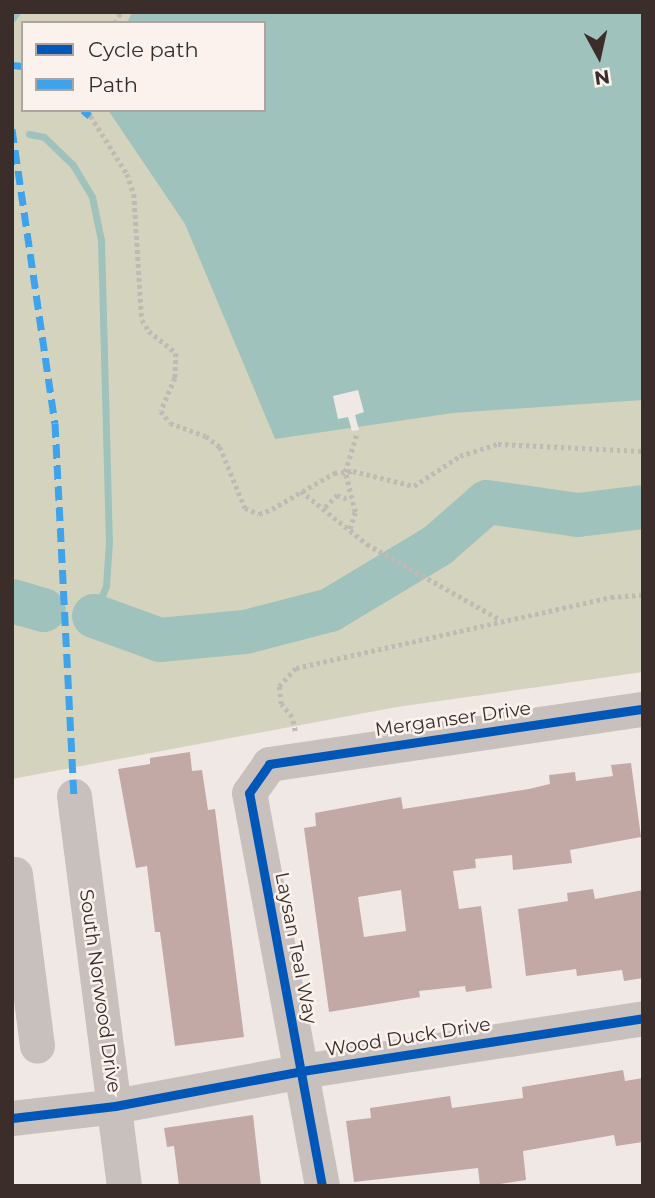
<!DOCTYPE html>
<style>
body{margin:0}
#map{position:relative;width:655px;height:1198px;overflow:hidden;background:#f0e8e4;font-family:Montserrat,sans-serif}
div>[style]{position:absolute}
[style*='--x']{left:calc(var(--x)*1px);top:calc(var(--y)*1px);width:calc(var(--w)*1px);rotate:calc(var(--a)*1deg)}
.green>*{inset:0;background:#d4d4be}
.water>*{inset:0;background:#a0c2bc}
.pier>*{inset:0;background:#f0e8e4}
.stream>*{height:7px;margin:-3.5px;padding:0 3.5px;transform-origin:3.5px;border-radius:3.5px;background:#a0c2bc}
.river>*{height:44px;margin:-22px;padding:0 22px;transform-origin:22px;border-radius:22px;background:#a0c2bc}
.building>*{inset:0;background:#c3a9a6}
.path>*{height:4.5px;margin-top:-2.25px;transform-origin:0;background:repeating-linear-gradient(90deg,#c1b9b5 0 3.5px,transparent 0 7px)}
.minor>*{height:35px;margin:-17.5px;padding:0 17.5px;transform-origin:17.5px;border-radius:17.5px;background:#c8c0bd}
.quiet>*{height:7px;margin-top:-3.5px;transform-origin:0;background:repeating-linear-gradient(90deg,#3fa3eb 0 14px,transparent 0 21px)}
.cycleway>*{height:9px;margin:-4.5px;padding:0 4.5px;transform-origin:4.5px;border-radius:4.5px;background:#0057b8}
span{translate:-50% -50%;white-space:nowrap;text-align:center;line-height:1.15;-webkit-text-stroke:5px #fbf2ed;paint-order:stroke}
.street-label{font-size:19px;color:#3a2d2a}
.frame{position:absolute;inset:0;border:14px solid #3a2d2a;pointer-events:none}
.legend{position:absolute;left:21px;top:21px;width:245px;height:91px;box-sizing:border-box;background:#fbf2ed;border:2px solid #aea39f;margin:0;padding:9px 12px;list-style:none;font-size:21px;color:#3a2d2a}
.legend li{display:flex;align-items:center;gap:14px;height:35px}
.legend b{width:35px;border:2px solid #aea39f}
.north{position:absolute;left:564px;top:21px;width:70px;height:70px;-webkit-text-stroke:5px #fbf2ed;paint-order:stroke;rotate:172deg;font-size:19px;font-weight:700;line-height:28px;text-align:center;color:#3a2d2a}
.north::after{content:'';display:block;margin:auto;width:24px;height:32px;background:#3a2d2a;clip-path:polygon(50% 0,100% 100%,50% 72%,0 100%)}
</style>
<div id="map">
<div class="green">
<i style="clip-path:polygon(evenodd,12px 12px,643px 12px,643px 672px,397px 707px,12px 779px,12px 12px,23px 23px,264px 23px,264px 110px,23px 110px,23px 23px)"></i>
</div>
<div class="water">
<i style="clip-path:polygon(132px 12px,643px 12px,643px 400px,453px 413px,275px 439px,185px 224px,108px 110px,264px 110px,264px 23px,127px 23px)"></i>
</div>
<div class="pier">
<i style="clip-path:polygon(358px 390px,364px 412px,355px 415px,359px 430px,352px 431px,348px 417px,338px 419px,333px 396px)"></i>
</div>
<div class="stream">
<i style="--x:12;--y:19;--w:9;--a:-54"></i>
<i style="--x:29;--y:134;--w:15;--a:11"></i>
<i style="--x:44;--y:137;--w:40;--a:44"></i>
<i style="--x:73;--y:165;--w:37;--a:59"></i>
<i style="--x:92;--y:197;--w:44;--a:78.2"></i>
<i style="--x:101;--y:240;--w:301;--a:88.5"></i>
<i style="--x:109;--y:541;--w:45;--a:93.8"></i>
<i style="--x:106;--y:586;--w:32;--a:112"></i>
</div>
<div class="river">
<i style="--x:12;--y:601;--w:33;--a:16"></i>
<i style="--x:94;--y:616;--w:70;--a:20"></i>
<i style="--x:160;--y:640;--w:85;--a:-5.4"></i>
<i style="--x:245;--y:632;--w:88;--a:-14.5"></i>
<i style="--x:330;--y:610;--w:126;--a:-31"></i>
<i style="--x:438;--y:545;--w:65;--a:-41.3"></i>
<i style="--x:487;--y:502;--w:92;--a:8.1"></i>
<i style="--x:578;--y:515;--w:65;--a:-7"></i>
</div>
<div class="building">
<i style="clip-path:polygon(190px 752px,192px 771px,202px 770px,208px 810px,215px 809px,244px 1037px,175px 1046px,160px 932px,155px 932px,147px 866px,136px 868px,118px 769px,150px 764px,150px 758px)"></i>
<i style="clip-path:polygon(evenodd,631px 763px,641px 837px,570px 850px,572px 863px,513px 870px,512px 855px,475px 859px,476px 868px,453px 871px,459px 909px,481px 906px,492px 988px,466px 992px,465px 986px,419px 991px,420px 997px,329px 1012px,304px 828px,316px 826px,315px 813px,401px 797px,403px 809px,529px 789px,550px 784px,549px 775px,575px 772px,576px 781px,613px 776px,611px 765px,631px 763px,401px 890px,406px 931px,364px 937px,358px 897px,401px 890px)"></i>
<i style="clip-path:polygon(593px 889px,595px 899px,643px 890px,643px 978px,624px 981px,622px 970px,577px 976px,576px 969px,526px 976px,518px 909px,568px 901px,567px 893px)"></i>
<i style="clip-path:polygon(623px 1070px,625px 1081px,643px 1078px,643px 1142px,616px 1146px,614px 1135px,523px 1151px,526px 1180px,486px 1186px,480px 1186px,478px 1168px,354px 1182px,346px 1121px,371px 1118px,370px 1108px,450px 1096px,452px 1108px,523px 1098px,522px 1087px)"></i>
<i style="clip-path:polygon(253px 1115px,261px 1186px,179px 1186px,174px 1146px,167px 1147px,164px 1128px)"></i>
</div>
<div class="path">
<i style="--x:115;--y:23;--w:13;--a:-61"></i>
<i style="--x:87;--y:110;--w:75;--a:58"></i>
<i style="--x:127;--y:174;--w:21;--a:71"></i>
<i style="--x:134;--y:194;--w:126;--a:86.4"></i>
<i style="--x:142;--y:320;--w:13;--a:58"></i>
<i style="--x:149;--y:331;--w:35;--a:39"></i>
<i style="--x:176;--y:353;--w:25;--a:92"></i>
<i style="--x:175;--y:378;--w:36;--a:113"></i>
<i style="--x:161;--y:411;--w:15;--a:53"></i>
<i style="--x:170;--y:423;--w:38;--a:20"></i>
<i style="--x:206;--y:436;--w:18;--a:38"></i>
<i style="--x:220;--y:447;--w:66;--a:67.7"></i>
<i style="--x:245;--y:508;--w:15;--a:23"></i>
<i style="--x:259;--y:514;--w:14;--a:-21"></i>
<i style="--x:272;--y:509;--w:72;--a:-30.1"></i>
<i style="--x:334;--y:473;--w:19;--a:-6"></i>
<i style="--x:353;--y:471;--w:63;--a:13.8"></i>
<i style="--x:414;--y:486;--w:55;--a:-33.1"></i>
<i style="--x:460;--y:456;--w:40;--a:-18"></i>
<i style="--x:498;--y:444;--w:145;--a:2.8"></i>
<i style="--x:301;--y:491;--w:85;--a:38.8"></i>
<i style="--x:367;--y:544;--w:154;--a:29.6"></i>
<i style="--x:325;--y:507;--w:17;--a:-45"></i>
<i style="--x:337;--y:495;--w:14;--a:21"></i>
<i style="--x:350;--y:529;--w:18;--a:-74"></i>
<i style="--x:355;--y:512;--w:41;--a:-104"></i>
<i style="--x:345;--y:472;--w:39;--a:-73"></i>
<i style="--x:295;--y:731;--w:14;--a:-102"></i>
<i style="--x:292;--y:717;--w:17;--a:-130"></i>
<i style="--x:281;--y:704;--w:18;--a:-96"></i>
<i style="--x:279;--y:686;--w:25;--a:-47"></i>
<i style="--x:296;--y:668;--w:323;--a:-12.7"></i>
<i style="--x:611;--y:597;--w:32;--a:-4"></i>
</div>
<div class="minor">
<i style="--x:74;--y:796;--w:393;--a:82.7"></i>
<i style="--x:15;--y:874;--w:173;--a:82.7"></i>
<i style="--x:12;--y:1118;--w:104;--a:-6.6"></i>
<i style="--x:115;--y:1106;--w:190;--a:-10.6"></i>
<i style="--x:302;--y:1071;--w:345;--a:-8.8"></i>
<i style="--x:322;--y:1186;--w:400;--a:-100.5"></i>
<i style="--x:249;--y:793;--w:35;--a:-55"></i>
<i style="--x:269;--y:764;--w:378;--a:-8.4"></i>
</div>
<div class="quiet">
<i style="--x:12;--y:65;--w:11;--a:5"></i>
<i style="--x:83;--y:110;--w:9;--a:41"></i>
<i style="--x:12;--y:129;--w:297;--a:81.7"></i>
<i style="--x:55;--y:423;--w:373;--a:87.1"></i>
</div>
<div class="cycleway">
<i style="--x:12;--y:1118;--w:104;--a:-6.6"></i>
<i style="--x:115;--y:1106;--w:190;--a:-10.6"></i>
<i style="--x:302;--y:1071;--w:345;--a:-8.8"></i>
<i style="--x:322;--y:1186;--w:400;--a:-100.5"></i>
<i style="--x:249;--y:793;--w:35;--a:-55"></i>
<i style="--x:269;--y:764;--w:378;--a:-8.4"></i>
</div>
<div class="street-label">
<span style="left:453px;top:719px;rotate:-8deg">Merganser Drive</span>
<span style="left:296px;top:948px;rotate:79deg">Laysan Teal Way</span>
<span style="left:100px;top:991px;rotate:82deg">South Norwood Drive</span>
<span style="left:408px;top:1037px;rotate:-9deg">Wood Duck Drive</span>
</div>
<div class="frame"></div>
<ul class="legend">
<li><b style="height:9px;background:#0057b8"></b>Cycle path</li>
<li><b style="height:9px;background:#3fa3eb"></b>Path</li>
</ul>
<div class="north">N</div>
</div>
